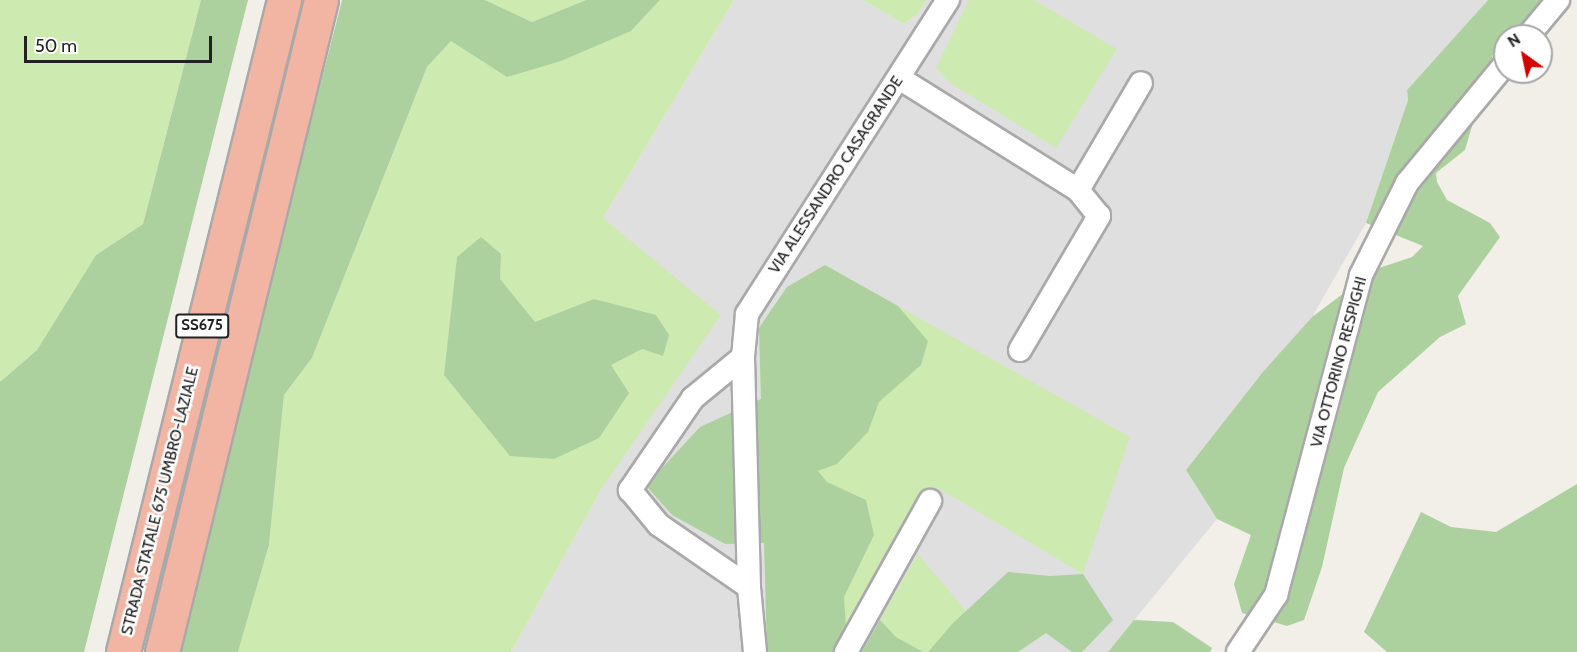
<!DOCTYPE html>
<style>
body{margin:0}
#map{position:relative;width:1577px;height:652px;overflow:hidden;background:#f2efe9;font-family:Cabin,sans-serif}
div>[style]{position:absolute}
[style*='--x']{left:calc(var(--x)*1px);top:calc(var(--y)*1px);width:calc(var(--w)*1px);rotate:calc(var(--a)*1deg)}
.residential>*{inset:0;background:#e0dfdf}
.grass>*{inset:0;background:#cdebb0}
.forest>*{inset:0;background:#add19e}
.roads{filter:drop-shadow(2px 0 #a9a9a9) drop-shadow(-2px 0 #a9a9a9) drop-shadow(0 2px #a9a9a9) drop-shadow(0 -2px #a9a9a9)}
.minor>*{height:22px;margin:-11px;padding:0 11px;transform-origin:11px;border-radius:11px;background:#fff}
.trunk>*{height:33px;margin:-16.5px;padding:0 16.5px;transform-origin:16.5px;border-radius:16.5px;background:#f2b4a3}
span{translate:-50% -50%;white-space:nowrap;text-align:center;line-height:1.15;-webkit-text-stroke:5px #fff;paint-order:stroke}
.shield-label span{padding:2px 4px;background:#fff;border:2px solid;border-radius:4px;-webkit-text-stroke-width:0}
.shield-label{font-size:15px;color:#222;font-weight:700}
.street-label{font-size:16px;color:#222}
.north{position:absolute;left:1493px;top:24px;width:60px;height:60px;box-sizing:border-box;background:#fff;border:2px solid #a7a7a7;border-radius:50%;rotate:327deg;font-size:16px;font-weight:700;line-height:24px;text-align:center;color:#222}
.north::after{content:'';display:block;margin:auto;width:21px;height:27px;background:#d40000;clip-path:polygon(50% 0,100% 100%,50% 72%,0 100%)}
.scale{position:absolute;left:24px;top:36px;width:188px;height:27px;box-sizing:border-box;border:3px solid #222;border-top:0;padding-left:8px;font-size:18px;line-height:21px;white-space:nowrap;color:#222;-webkit-text-stroke:4px #fff;paint-order:stroke}
</style>
<div id="map">
<div class="residential">
<i style="clip-path:polygon(734px 0,863px 0,904px 24px,918px 14px,926px 0,1488px 0,1407px 90px,1408px 100px,1366px 223px,1312px 317px,1262px 373px,1186px 470px,1217px 519px,1108px 652px,511px 652px,602px 488px,603px 218px)"></i>
</div>
<div class="grass">
<i style="clip-path:polygon(0 0,201px 0,143px 224px,96px 255px,37px 350px,0 382px)"></i>
<i style="clip-path:polygon(485px 0,586px 0,532px 22px)"></i>
<i style="clip-path:polygon(660px 0,734px 0,603px 218px,721px 315px,602px 488px,511px 652px,238px 652px,269px 545px,284px 395px,312px 358px,427px 67px,451px 41px,631px 31px)"></i>
<i style="clip-path:polygon(863px 0,926px 0,918px 14px,904px 24px)"></i>
<i style="clip-path:polygon(969px 0,1034px 0,1117px 49px,1056px 148px,950px 83px,936px 68px)"></i>
<i style="clip-path:polygon(825px 265px,1130px 437px,1083px 574px,938px 488px,920px 494px,833px 652px,767px 652px,759px 328px,787px 287px)"></i>
<i style="clip-path:polygon(918px 554px,966px 611px,928px 652px,923px 652px,896px 637px,880px 620px)"></i>
</div>
<div class="forest">
<i style="clip-path:polygon(201px 0,248px 0,84px 652px,0 652px,0 382px,37px 350px,96px 255px,143px 224px)"></i>
<i style="clip-path:polygon(342px 0,485px 0,532px 22px,586px 0,660px 0,631px 31px,561px 61px,507px 77px,451px 41px,427px 67px,312px 358px,284px 395px,269px 545px,238px 652px,175px 652px)"></i>
<i style="clip-path:polygon(1488px 0,1545px 0,1509px 36px,1505px 36px,1505px 40px,1494px 51px,1465px 150px,1436px 173px,1437px 182px,1447px 200px,1490px 223px,1500px 237px,1458px 296px,1466px 324px,1440px 337px,1378px 392px,1344px 468px,1322px 567px,1304px 620px,1287px 626px,1242px 613px,1234px 584px,1251px 535px,1217px 519px,1186px 470px,1262px 373px,1312px 317px,1376px 269px,1412px 257px,1423px 246px,1366px 223px,1408px 100px,1407px 90px)"></i>
<i style="clip-path:polygon(481px 237px,501px 254px,500px 279px,535px 322px,594px 299px,656px 315px,669px 335px,663px 356px,642px 349px,611px 365px,629px 393px,599px 438px,554px 459px,510px 456px,444px 375px,457px 257px)"></i>
<i style="clip-path:polygon(825px 265px,898px 306px,928px 341px,921px 365px,879px 402px,868px 432px,837px 464px,818px 471px,827px 482px,866px 500px,874px 535px,844px 597px,846px 628px,833px 652px,767px 652px,764px 543px,725px 544px,672px 515px,648px 488px,662px 468px,700px 427px,761px 399px,759px 328px,787px 287px)"></i>
<i style="clip-path:polygon(1577px 484px,1577px 652px,1387px 652px,1364px 632px,1421px 512px,1451px 527px,1496px 532px)"></i>
<i style="clip-path:polygon(1008px 572px,1050px 576px,1083px 574px,1113px 620px,1082px 652px,1072px 652px,1046px 633px,1018px 652px,928px 652px,953px 623px)"></i>
<i style="clip-path:polygon(880px 620px,896px 637px,923px 652px,862px 652px)"></i>
<i style="clip-path:polygon(1134px 620px,1173px 622px,1212px 648px,1210px 652px,1108px 652px)"></i>
</div>
<div class="roads">
<div class="minor">
<i style="--x:1528;--y:36;--w:47;--a:-50.2"></i>
<i style="--x:899;--y:78;--w:211;--a:32"></i>
<i style="--x:1078;--y:190;--w:124;--a:-59.5"></i>
<i style="--x:1020;--y:350;--w:156;--a:-59.5"></i>
<i style="--x:1099;--y:216;--w:33;--a:-129"></i>
<i style="--x:743;--y:357;--w:65;--a:140.6"></i>
<i style="--x:693;--y:398;--w:112;--a:124.4"></i>
<i style="--x:630;--y:490;--w:45;--a:50.4"></i>
<i style="--x:659;--y:525;--w:109;--a:34.6"></i>
<i style="--x:755;--y:652;--w:65;--a:-95.3"></i>
<i style="--x:749;--y:587;--w:230;--a:-91.5"></i>
<i style="--x:743;--y:357;--w:43;--a:-84.7"></i>
<i style="--x:747;--y:314;--w:373;--a:-57.4"></i>
<i style="--x:846;--y:652;--w:173;--a:-60.9"></i>
<i style="--x:1238;--y:652;--w:69;--a:-56.3"></i>
<i style="--x:1276;--y:595;--w:331;--a:-75.1"></i>
<i style="--x:1361;--y:275;--w:103;--a:-63.4"></i>
<i style="--x:1407;--y:183;--w:154;--a:-50.5"></i>
</div>
<div class="trunk">
<i style="--x:123;--y:652;--w:672;--a:-76.13"></i>
<i style="--x:162;--y:652;--w:671;--a:-76.3"></i>
</div>
</div>
<div class="shield-label">
<span style="left:202px;top:326px">SS675</span>
</div>
<div class="street-label">
<span style="left:836px;top:175px;rotate:-57deg">VIA ALESSANDRO CASAGRANDE</span>
<span style="left:1339px;top:362px;rotate:-75deg">VIA OTTORINO RESPIGHI</span>
<span style="left:160px;top:501px;rotate:-76deg">STRADA STATALE 675 UMBRO-LAZIALE</span>
</div>
<div class="north">N</div>
<div class="scale">50 m</div>
</div>
